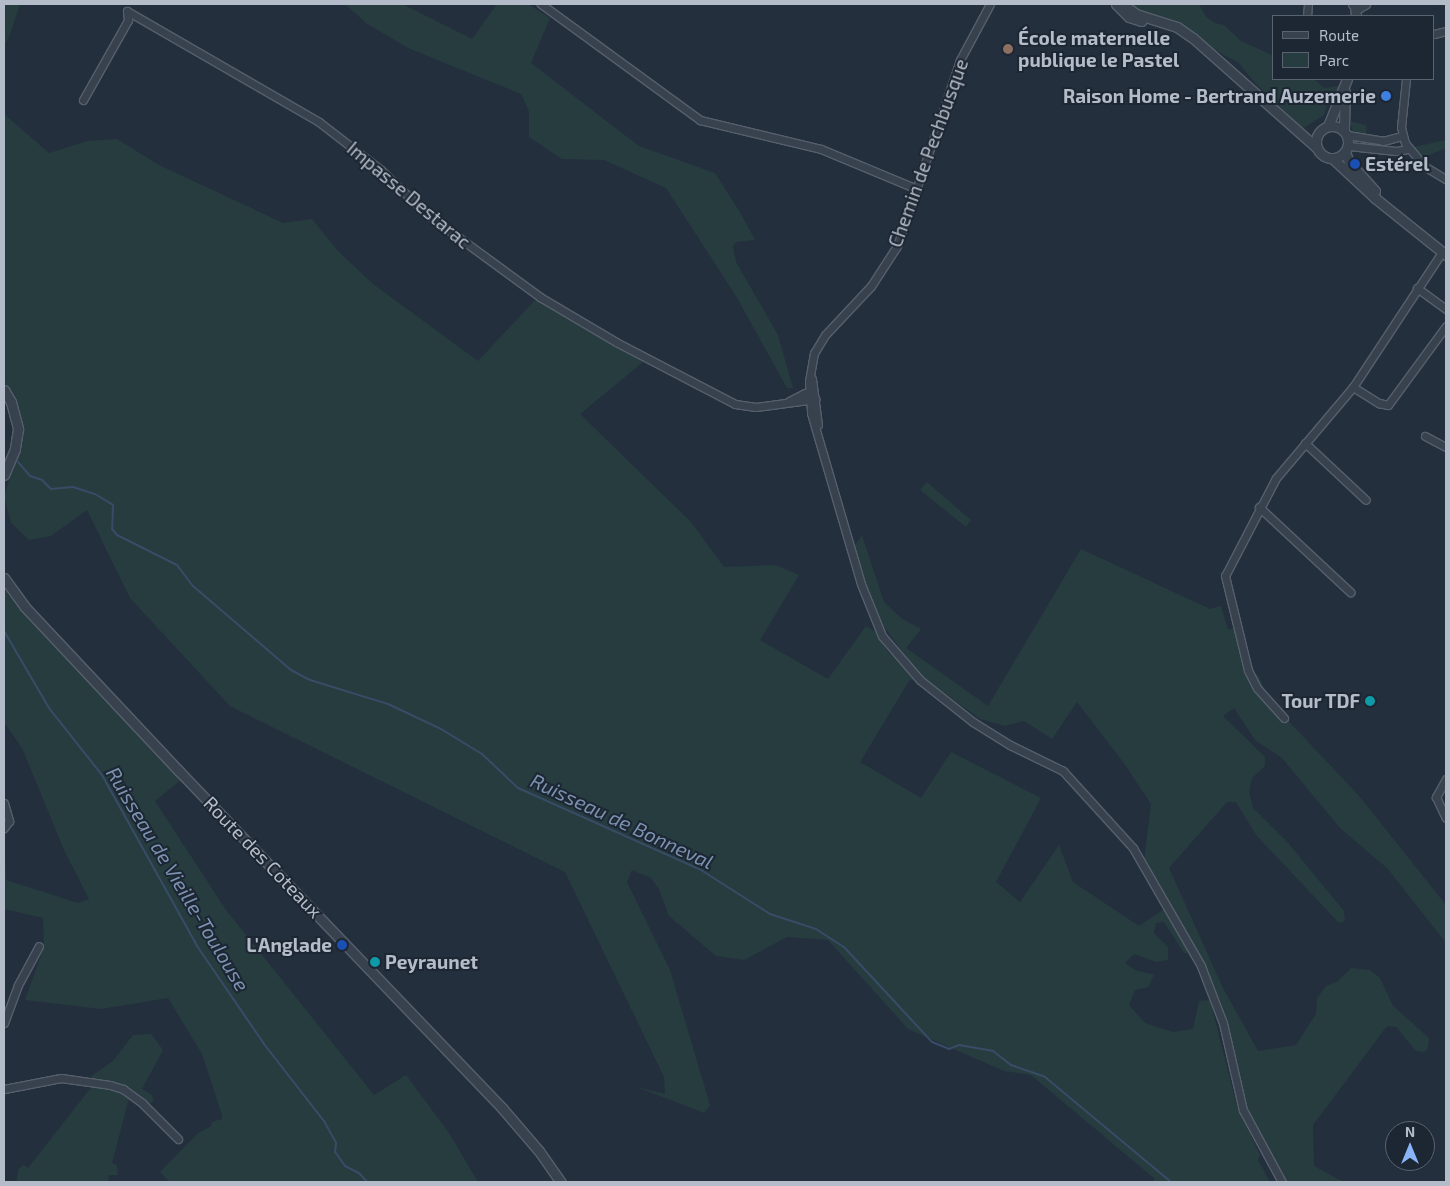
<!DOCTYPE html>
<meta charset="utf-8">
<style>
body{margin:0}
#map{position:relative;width:1450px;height:1186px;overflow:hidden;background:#242f3e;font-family:"Exo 2",sans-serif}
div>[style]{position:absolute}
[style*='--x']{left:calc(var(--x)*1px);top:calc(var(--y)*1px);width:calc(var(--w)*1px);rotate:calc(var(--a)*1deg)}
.green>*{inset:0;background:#263c3f}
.stream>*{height:2px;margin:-1px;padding:0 1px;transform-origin:1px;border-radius:1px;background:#394c67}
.roads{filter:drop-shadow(1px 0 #565f6c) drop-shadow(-1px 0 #565f6c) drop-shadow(0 1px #565f6c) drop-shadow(0 -1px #565f6c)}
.minor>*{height:7px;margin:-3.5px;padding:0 3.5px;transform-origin:3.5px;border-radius:3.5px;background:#38414e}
.tertiary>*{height:9px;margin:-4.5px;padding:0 4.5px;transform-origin:4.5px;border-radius:4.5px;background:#38414e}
.tertiary>.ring{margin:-4.5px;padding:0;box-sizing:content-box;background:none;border:9px solid #38414e;border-radius:50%}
.dots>*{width:14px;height:14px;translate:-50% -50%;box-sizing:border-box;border:2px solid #1d2633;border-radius:50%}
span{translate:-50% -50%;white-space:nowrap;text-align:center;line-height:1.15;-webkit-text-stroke:4px #1d2633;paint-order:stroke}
.poi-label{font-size:19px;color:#b4bcc9;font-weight:700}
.left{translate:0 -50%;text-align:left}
.right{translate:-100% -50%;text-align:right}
.street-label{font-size:19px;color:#b4bcc9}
.water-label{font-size:20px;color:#7c92b1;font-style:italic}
.frame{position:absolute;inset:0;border:5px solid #b4bcc9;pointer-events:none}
.legend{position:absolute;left:1272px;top:15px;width:162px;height:65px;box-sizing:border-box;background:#1d2633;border:1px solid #59626f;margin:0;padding:6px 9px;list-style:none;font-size:15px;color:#b4bcc9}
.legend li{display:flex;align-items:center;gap:10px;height:25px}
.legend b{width:25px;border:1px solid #59626f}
.north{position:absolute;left:1385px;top:1121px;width:50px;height:50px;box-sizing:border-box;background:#1d2633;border:1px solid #59626f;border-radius:50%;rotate:0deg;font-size:14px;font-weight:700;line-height:20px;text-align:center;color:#b4bcc9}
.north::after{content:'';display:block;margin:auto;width:18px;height:22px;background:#8ab4f8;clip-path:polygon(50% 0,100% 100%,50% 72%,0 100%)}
</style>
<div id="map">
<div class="green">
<i style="clip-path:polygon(4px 4px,20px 4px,9px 38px,4px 44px)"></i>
<i style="clip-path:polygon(345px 4px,402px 4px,472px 39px,497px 4px,528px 4px,550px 18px,531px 63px,639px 146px,715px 173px,741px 214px,755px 240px,736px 242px,733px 246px,736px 262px,778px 335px,793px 388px,787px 388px,736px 296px,666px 188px,604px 160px,562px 159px,529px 137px,529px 111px,521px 94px,408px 48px,366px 23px)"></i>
<i style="clip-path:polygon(1132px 4px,1199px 4px,1206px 17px,1215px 23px,1224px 25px,1241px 41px,1274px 56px,1274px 79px,1314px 79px,1324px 88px,1338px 86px,1340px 90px,1335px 103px,1327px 105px,1324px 115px,1302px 129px,1255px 83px,1238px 62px,1222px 54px,1176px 23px,1132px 10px)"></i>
<i style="clip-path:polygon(4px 114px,49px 153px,88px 141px,117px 139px,159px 165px,283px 223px,312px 219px,338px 251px,373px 284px,478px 361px,536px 299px,643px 362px,580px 414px,691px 522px,724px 567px,775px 565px,799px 575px,760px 640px,828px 679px,866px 626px,876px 632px,887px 651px,914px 678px,909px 681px,860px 762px,921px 798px,951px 752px,1041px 798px,996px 882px,1020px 902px,1059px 845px,1073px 882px,1139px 926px,1164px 909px,1190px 953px,1184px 953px,1164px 922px,1156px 923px,1154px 933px,1168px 947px,1168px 960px,1156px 962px,1134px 954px,1125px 963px,1135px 970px,1154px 975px,1148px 987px,1135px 990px,1129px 1005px,1145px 1023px,1173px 1032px,1193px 1029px,1199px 1001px,1210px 1000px,1237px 1106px,1260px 1155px,1258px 1160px,1270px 1182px,1151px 1182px,1155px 1179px,1031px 1075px,1004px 1071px,908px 1029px,828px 940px,787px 937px,744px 960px,716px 956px,669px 916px,659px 889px,651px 878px,632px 870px,627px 882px,670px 970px,710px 1105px,704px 1113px,637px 1087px,665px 1094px,664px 1077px,565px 872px,230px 706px,130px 598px,87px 510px,51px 536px,29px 540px,11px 523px,4px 496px,21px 442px,22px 421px,4px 380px)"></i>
<i style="clip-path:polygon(1350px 121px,1366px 125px,1367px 137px,1353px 133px)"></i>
<i style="clip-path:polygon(1446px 140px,1446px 148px,1422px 158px,1414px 147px)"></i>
<i style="clip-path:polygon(927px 482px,971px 520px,966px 527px,920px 490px)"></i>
<i style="clip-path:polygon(862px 535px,884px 602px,901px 618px,921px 629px,906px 648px,988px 706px,1081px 549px,1210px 609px,1221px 606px,1228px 630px,1240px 626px,1249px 669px,1259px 676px,1268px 699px,1360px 797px,1446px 905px,1446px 943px,1388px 869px,1341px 829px,1282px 758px,1255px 740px,1234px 708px,1223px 716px,1265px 757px,1265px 766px,1252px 778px,1249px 791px,1253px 808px,1289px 844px,1344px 911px,1345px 921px,1339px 923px,1256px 835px,1236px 802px,1227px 802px,1169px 868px,1223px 988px,1258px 1051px,1296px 1045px,1316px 1014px,1317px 998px,1326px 986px,1338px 981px,1351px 968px,1370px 970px,1380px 978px,1393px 1006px,1429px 1038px,1428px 1048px,1424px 1052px,1416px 1051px,1396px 1027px,1387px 1026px,1313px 1125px,1314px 1166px,1344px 1182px,1285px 1182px,1250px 1119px,1239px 1086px,1222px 1005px,1200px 956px,1144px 860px,1151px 804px,1123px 762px,1077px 702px,1052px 739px,1024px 721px,1005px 726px,980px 719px,920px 675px,878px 619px,853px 548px)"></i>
<i style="clip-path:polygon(4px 589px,181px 780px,155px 801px,226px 910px,374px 1095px,406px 1075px,449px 1133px,478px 1182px,170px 1182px,160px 1172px,198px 1133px,210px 1127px,212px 1122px,222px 1119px,222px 1115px,202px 1054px,168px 998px,101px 1009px,25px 1000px,44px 947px,43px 918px,4px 909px,4px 839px,6px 880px,78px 903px,89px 899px,64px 850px,22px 748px,4px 722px)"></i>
<i style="clip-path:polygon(151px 1034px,163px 1050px,142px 1089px,151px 1094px,154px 1100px,149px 1105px,133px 1093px,128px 1102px,112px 1163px,117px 1165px,118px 1175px,109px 1175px,108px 1182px,16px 1182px,19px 1168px,24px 1165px,28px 1168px,97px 1080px,90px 1077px,113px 1061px,133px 1035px)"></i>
</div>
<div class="stream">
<i style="--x:4;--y:423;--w:12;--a:90"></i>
<i style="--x:18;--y:462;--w:18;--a:49"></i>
<i style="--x:30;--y:476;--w:13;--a:18"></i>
<i style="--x:42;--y:480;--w:13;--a:45"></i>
<i style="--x:51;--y:489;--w:22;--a:-5"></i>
<i style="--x:73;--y:487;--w:23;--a:18"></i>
<i style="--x:95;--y:494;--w:21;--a:31"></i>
<i style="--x:113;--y:505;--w:24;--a:92"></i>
<i style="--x:112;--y:529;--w:8;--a:50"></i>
<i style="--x:117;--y:535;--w:67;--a:26.6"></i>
<i style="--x:177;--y:565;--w:26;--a:53"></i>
<i style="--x:193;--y:586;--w:129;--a:40.6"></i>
<i style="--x:291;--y:670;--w:21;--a:28"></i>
<i style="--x:310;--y:680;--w:82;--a:17.1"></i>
<i style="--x:388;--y:704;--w:59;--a:25.3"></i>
<i style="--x:441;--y:729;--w:48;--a:31.4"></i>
<i style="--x:482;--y:754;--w:50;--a:43.4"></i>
<i style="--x:518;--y:788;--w:201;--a:24.1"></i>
<i style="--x:701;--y:870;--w:82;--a:32.5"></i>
<i style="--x:770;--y:914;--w:48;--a:18.1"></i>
<i style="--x:816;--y:929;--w:33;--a:33"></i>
<i style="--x:844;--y:947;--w:129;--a:47.2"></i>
<i style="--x:932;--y:1042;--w:18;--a:22"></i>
<i style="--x:949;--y:1049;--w:11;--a:-22"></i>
<i style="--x:959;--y:1045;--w:35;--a:10"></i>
<i style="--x:993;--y:1051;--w:23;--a:38"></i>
<i style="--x:1011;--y:1065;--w:36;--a:19"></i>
<i style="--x:1045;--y:1077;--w:164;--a:39.8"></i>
<i style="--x:4;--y:631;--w:89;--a:59.7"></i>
<i style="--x:49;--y:708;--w:85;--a:51.7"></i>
<i style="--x:102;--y:775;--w:196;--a:60.9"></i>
<i style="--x:197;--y:946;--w:119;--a:55.6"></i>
<i style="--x:264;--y:1044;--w:98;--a:52.1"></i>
<i style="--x:324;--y:1121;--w:25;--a:61"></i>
<i style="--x:336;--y:1143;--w:9;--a:96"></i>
<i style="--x:335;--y:1152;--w:17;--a:54"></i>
<i style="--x:345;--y:1166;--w:16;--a:27"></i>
<i style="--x:359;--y:1173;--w:12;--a:48"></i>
</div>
<div class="roads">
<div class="minor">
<i style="--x:541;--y:4;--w:197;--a:36.1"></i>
<i style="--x:700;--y:120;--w:124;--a:13.5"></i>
<i style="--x:821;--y:149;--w:104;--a:22.6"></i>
<i style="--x:990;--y:4;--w:64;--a:118.2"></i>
<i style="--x:960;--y:60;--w:196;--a:108.7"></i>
<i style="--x:897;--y:246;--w:48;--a:123"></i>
<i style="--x:871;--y:286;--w:67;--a:133.2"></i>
<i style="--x:825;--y:335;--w:21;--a:121"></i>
<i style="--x:814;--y:353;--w:29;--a:100"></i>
<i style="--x:809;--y:382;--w:31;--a:86"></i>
<i style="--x:811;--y:413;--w:178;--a:73.7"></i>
<i style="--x:861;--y:584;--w:56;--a:68"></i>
<i style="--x:882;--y:636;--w:58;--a:49.2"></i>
<i style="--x:920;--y:680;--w:68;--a:38.4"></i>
<i style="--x:973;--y:722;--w:44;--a:31.9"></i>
<i style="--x:1010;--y:745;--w:59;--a:26.1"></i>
<i style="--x:1063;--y:771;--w:104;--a:47.7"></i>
<i style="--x:1133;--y:848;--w:136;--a:60"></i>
<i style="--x:1201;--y:966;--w:61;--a:68.9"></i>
<i style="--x:1223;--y:1023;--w:89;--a:77.1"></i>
<i style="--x:1243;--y:1110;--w:82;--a:61.6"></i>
<i style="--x:1307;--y:16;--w:12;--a:-85"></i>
<i style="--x:1434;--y:34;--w:12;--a:-14"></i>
<i style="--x:1406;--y:79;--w:48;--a:95.9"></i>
<i style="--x:1401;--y:127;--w:16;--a:76"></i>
<i style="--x:1405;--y:143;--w:30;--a:50"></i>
<i style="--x:1424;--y:166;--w:26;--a:31"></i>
<i style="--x:83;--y:100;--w:92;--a:-60.6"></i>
<i style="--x:128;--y:20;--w:9;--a:-96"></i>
<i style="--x:127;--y:11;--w:222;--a:30"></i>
<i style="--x:319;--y:122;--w:78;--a:37.7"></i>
<i style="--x:381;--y:170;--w:65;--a:43.8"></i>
<i style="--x:428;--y:215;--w:139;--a:36.2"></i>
<i style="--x:540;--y:297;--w:88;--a:30.6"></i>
<i style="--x:616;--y:342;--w:134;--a:27.5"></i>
<i style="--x:735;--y:404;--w:21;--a:8"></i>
<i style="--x:756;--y:407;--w:60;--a:-7.7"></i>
<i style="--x:1347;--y:135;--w:36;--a:9"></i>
<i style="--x:1383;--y:141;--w:20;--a:-15"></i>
<i style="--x:1349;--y:146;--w:47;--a:6.1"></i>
<i style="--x:1396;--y:151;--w:12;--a:-9"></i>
<i style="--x:1417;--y:288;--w:36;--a:36"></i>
<i style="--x:812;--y:379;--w:46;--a:82.6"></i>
<i style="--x:1353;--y:387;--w:31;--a:32"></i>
<i style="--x:1379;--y:403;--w:9;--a:13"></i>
<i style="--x:1388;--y:405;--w:98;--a:-53.7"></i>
<i style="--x:789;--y:401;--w:18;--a:-27"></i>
<i style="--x:805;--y:393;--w:6;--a:18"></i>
<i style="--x:1425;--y:436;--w:24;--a:28"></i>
<i style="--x:1305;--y:443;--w:83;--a:43.1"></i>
<i style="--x:1259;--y:507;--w:125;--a:43"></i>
<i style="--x:1284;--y:718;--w:40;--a:-132"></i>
<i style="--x:1257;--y:688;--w:20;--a:-117"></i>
<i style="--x:1248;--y:670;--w:97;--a:-103.7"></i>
<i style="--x:1225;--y:576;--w:110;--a:-62.5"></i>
<i style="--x:1276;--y:478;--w:119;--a:-49.8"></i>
<i style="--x:1353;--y:387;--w:162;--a:-56.6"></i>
<i style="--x:1446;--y:779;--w:21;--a:119"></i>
<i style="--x:1436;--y:797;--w:23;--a:65"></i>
<i style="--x:4;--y:803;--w:19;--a:74"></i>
<i style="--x:9;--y:821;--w:9;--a:126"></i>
<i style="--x:4;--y:1023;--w:40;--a:-69.8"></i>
<i style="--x:18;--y:985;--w:44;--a:-61.7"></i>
<i style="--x:4;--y:1089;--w:58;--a:-10.9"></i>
<i style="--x:61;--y:1078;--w:49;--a:8.1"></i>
<i style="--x:110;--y:1085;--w:14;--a:17"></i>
<i style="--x:123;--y:1089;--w:24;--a:36"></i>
<i style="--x:142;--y:1103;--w:51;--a:45"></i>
</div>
<div class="tertiary">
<i style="--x:1116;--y:4;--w:18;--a:45"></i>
<i style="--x:1129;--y:17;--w:13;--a:18"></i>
<i style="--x:1123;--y:4;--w:16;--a:38"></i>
<i style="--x:1136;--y:14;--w:43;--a:17.6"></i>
<i style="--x:1177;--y:27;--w:19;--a:35"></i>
<i style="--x:1193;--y:38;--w:166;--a:41.6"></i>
<i style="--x:1353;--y:4;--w:7;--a:27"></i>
<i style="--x:1359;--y:7;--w:7;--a:-27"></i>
<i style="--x:1355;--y:6;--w:10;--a:84"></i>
<i class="ring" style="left:1316px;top:126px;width:23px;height:23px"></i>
<i style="--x:1328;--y:126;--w:51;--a:-68"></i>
<i style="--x:1344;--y:130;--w:39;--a:-89"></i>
<i style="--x:1345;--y:152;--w:11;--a:68"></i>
<i style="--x:1349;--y:162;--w:39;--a:48"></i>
<i style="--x:1332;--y:158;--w:59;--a:42.9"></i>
<i style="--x:1375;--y:198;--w:91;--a:38.8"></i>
<i style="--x:4;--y:390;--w:14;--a:60"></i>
<i style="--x:11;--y:402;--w:28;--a:75"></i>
<i style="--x:18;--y:429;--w:20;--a:99"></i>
<i style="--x:15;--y:449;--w:28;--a:113"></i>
<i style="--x:4;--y:578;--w:36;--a:54"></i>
<i style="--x:25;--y:607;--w:225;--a:46.8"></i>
<i style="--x:179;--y:771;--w:467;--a:46.2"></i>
<i style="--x:502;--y:1108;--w:57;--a:49.3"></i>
<i style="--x:539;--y:1151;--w:38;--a:55"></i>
</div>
</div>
<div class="dots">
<i style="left:1008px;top:49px;background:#8d6e63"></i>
<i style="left:1386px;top:96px;background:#3f7fe0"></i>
<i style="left:1355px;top:164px;background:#1a4fb4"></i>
<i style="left:1370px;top:701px;background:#0f9aa8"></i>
<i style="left:342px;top:945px;background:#1a4fb4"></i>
<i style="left:375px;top:962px;background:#0f9aa8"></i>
</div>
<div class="poi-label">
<span class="left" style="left:1018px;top:49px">École maternelle<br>publique le Pastel</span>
<span class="right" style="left:1376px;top:96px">Raison Home - Bertrand Auzemerie</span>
<span class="left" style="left:1365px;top:164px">Estérel</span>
<span class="right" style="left:1360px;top:701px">Tour TDF</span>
<span class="right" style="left:332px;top:945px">L'Anglade</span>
<span class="left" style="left:385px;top:962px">Peyraunet</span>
</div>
<div class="street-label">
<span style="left:928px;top:153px;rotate:-70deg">Chemin de Pechbusque</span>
<span style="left:409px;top:195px;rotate:40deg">Impasse Destarac</span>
<span style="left:263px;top:857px;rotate:46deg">Route des Coteaux</span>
</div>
<div class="water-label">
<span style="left:622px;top:821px;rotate:25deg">Ruisseau de Bonneval</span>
<span style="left:178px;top:879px;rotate:59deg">Ruisseau de Vieille-Toulouse</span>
</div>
<div class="frame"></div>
<ul class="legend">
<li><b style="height:6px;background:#38414e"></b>Route</li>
<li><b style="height:14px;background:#263c3f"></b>Parc</li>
</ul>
<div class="north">N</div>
</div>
